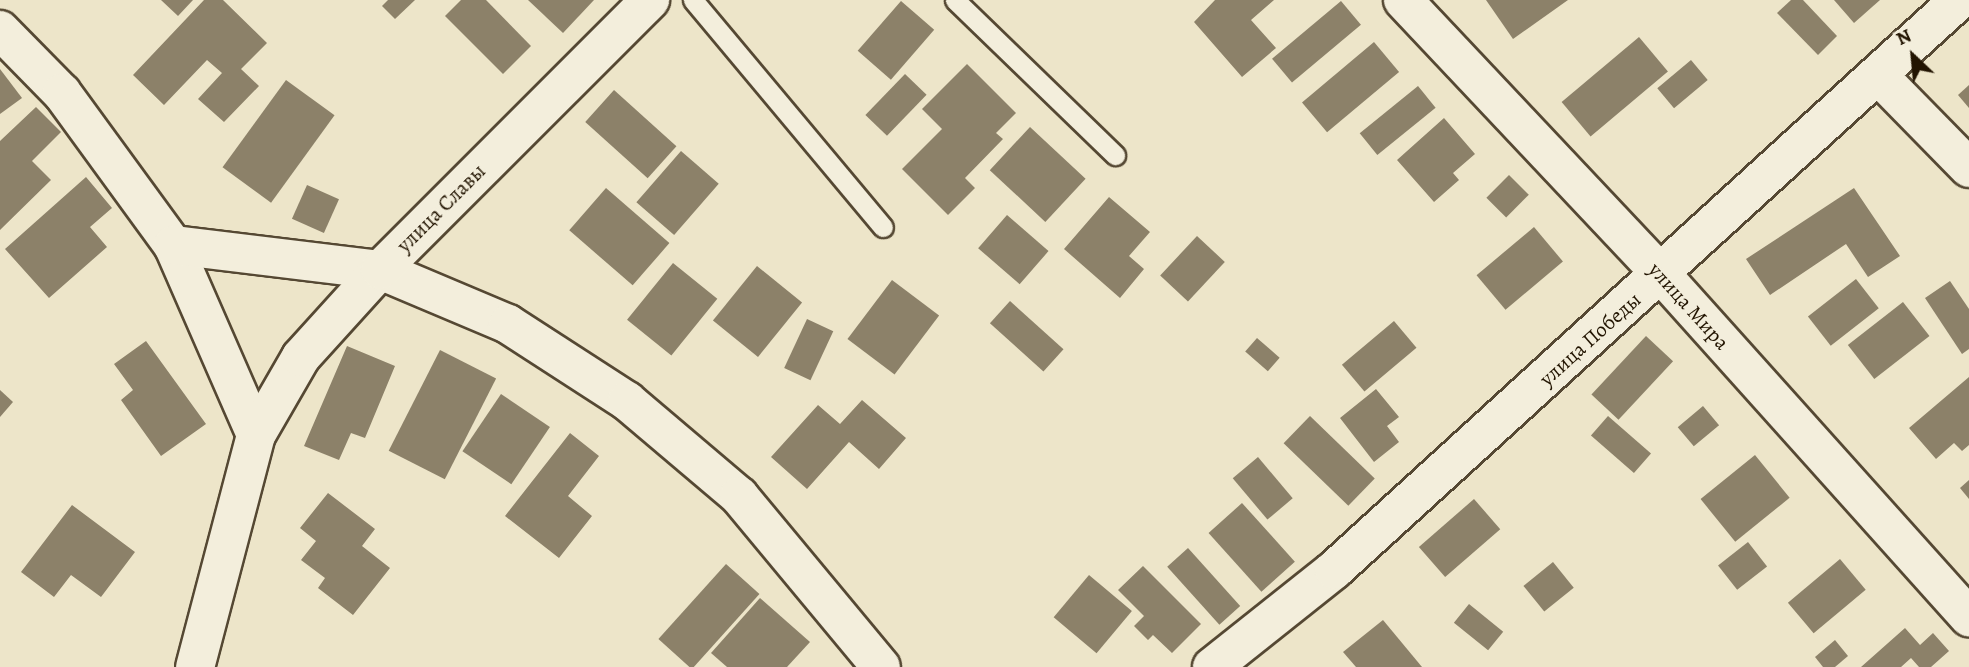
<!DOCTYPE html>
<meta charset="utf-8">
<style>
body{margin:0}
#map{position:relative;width:1969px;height:667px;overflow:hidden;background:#ede5c9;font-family:Alegreya,serif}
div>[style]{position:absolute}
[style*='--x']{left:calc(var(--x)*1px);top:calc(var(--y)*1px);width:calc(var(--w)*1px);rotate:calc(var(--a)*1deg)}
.building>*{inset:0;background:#8c8169;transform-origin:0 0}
.roads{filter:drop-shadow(2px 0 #554833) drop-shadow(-2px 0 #554833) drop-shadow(0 2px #554833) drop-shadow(0 -2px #554833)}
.service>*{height:19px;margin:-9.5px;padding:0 9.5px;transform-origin:9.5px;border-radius:9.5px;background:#f3eedc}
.minor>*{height:38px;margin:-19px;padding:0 19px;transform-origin:19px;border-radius:19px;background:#f3eedc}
.tertiary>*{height:38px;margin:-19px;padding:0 19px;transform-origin:19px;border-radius:19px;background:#f3eedc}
span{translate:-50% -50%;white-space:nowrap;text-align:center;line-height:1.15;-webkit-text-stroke:5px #f3eedc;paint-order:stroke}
.street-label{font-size:21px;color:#221401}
.north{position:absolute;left:1878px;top:21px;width:70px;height:70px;-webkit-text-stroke:5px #f3eedc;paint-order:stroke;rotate:334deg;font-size:19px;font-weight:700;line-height:28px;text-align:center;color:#221401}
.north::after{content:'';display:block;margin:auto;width:24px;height:32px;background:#221401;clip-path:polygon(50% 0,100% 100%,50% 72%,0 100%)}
</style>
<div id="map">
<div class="building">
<i style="clip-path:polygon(161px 0,193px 0,178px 16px)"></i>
<i style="clip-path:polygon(204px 0,223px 0,267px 43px,241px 69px,259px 86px,224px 122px,198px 99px,222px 73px,207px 60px,164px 105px,133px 75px)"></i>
<i style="clip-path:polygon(388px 0,415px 0,395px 19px,382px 6px)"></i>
<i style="clip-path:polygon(461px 0,486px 0,531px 46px,503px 74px,445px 16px)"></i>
<i style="clip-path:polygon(528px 0,594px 0,563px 33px)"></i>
<i style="clip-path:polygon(1215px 0,1274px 0,1251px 20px,1276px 48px,1242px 77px,1194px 22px)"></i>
<i style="clip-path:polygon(1486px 0,1568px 0,1513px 39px)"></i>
<i style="clip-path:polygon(1791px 0,1803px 0,1837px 36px,1818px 55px,1777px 13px)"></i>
<i style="clip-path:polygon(1834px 0,1880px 0,1854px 23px)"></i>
<i style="left:901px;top:1px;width:44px;height:66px;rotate:41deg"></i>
<i style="left:1341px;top:1px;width:31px;height:90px;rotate:50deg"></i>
<i style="left:1639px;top:37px;width:45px;height:101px;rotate:50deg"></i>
<i style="left:1374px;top:42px;width:39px;height:94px;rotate:50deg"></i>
<i style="left:1691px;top:60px;width:26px;height:44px;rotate:50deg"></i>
<i style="clip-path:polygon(967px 64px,1016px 113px,996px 133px,1003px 139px,965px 178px,975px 188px,948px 215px,902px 169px,942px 129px,922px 109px)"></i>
<i style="clip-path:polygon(0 69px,22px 98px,0 114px)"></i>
<i style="left:905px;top:74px;width:30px;height:57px;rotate:44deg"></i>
<i style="left:286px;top:80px;width:60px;height:108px;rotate:36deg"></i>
<i style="clip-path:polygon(1969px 85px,1969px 108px,1958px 95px)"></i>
<i style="left:1418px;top:86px;width:28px;height:75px;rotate:51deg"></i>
<i style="left:614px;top:90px;width:84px;height:43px;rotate:42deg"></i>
<i style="clip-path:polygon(36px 107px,61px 132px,32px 161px,51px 180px,0 230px,0 141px)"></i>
<i style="clip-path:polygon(1444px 118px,1475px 154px,1453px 173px,1459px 180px,1434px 202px,1397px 160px)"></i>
<i style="left:1030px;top:127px;width:76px;height:59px;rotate:43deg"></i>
<i style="left:681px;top:151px;width:50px;height:68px;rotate:41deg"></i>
<i style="left:1509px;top:175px;width:28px;height:32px;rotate:45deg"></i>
<i style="clip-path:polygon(86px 177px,112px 208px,90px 227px,107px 247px,49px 298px,5px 249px)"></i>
<i style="left:307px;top:185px;width:35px;height:37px;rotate:24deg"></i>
<i style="left:606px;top:188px;width:84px;height:56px;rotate:41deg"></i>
<i style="clip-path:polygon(1854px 188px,1900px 256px,1868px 277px,1846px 244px,1770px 295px,1746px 259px)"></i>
<i style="clip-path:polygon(1109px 197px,1150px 232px,1129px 256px,1144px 269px,1120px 298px,1064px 249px)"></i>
<i style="left:1007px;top:215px;width:55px;height:44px;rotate:41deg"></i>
<i style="left:1534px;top:227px;width:45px;height:75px;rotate:50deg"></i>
<i style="left:1197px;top:236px;width:38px;height:54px;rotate:43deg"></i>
<i style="left:673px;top:263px;width:57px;height:73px;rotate:39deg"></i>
<i style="left:757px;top:266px;width:58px;height:70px;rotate:39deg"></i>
<i style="left:1856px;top:279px;width:37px;height:61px;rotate:52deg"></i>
<i style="left:892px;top:280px;width:59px;height:74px;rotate:37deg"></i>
<i style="clip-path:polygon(1950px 281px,1969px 309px,1969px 349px,1962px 354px,1925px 298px)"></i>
<i style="left:1010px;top:301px;width:72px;height:30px;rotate:42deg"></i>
<i style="left:1903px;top:302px;width:43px;height:70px;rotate:52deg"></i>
<i style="left:807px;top:319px;width:29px;height:54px;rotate:25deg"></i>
<i style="left:1394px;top:321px;width:35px;height:68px;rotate:50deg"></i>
<i style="left:1646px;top:336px;width:37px;height:80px;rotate:43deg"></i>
<i style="left:1257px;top:338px;width:30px;height:18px;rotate:41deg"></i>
<i style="clip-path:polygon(146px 341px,206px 424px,161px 456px,121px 400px,133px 390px,114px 364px)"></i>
<i style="clip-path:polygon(347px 346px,395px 366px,365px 438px,351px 433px,339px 460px,304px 446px)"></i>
<i style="left:440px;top:350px;width:63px;height:113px;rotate:27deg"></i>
<i style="clip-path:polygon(1969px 377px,1969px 445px,1962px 451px,1954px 443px,1936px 459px,1909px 428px)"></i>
<i style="clip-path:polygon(1376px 389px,1399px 417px,1387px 426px,1399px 442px,1374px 462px,1340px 418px)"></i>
<i style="clip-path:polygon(0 390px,13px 402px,0 417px)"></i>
<i style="left:501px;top:394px;width:59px;height:69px;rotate:34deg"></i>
<i style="clip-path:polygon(862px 400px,906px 438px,879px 469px,849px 442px,807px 489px,771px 457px,818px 405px,840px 424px)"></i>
<i style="left:1703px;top:406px;width:25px;height:33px;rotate:50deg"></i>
<i style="left:1310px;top:416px;width:90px;height:38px;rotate:44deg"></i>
<i style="left:1608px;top:416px;width:57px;height:26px;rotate:41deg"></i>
<i style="clip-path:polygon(570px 433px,599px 456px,568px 496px,592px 516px,559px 558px,505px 516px)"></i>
<i style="left:1755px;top:455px;width:55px;height:70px;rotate:51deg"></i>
<i style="left:1258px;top:457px;width:54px;height:33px;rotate:50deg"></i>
<i style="clip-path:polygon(1969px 480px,1969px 499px,1960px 488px)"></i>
<i style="clip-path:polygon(328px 493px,375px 529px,362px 546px,390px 568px,353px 615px,318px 588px,325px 578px,301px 560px,316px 541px,300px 528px)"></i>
<i style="left:1474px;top:499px;width:40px;height:73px;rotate:49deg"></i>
<i style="left:1242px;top:503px;width:79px;height:45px;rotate:48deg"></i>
<i style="clip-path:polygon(72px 505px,135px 552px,101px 597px,71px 575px,54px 597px,21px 572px)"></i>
<i style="left:1748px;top:542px;width:31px;height:38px;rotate:52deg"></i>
<i style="left:1188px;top:548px;width:78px;height:28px;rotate:48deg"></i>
<i style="left:1840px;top:559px;width:40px;height:68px;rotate:50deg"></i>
<i style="left:1553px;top:562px;width:33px;height:38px;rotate:51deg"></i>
<i style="left:726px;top:564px;width:45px;height:101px;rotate:42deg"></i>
<i style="clip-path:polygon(1143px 566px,1201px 624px,1172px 653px,1153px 635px,1148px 640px,1134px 626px,1144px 616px,1118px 590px)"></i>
<i style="left:1089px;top:575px;width:56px;height:55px;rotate:40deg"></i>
<i style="clip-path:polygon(760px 598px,810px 642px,787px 667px,727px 667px,711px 653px)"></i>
<i style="left:1469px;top:604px;width:44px;height:24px;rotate:39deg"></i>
<i style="clip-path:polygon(1383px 620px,1422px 667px,1356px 667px,1343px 652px)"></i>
<i style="clip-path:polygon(1905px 628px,1920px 645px,1933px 633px,1949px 651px,1931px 667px,1919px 667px,1911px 658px,1901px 667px,1861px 667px)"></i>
<i style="clip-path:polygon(1835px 640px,1848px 656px,1835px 667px,1823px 667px,1815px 657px)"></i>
</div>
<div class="roads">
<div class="service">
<i style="--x:693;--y:0;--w:296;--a:50.1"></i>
<i style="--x:955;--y:0;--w:223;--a:44.1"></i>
</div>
<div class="minor">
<i style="--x:1403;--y:0;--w:378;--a:46.7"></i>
<i style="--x:1662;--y:275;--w:460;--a:48.1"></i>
<i style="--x:0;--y:30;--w:88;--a:45.5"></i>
<i style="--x:62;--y:93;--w:188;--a:53.9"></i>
<i style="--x:173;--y:245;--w:207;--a:66.4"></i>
<i style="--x:256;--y:435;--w:240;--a:104.7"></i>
<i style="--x:1878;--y:75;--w:130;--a:45.6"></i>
<i style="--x:173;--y:245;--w:209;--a:6.9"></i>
<i style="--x:380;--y:270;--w:139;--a:22.9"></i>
<i style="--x:508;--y:324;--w:142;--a:32.9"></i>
<i style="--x:627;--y:401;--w:147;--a:40.3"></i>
<i style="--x:739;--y:496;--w:222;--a:50.3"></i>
<i style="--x:256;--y:435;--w:90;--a:-60"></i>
<i style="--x:301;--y:357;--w:118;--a:-47.8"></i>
<i style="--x:380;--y:270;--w:382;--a:-45"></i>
</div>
<div class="tertiary">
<i style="--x:1212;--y:667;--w:156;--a:-38.5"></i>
<i style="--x:1334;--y:570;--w:846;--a:-42.36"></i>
</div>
</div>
<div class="street-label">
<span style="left:441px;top:208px;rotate:-45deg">улица Славы</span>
<span style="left:1689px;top:306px;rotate:48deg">улица Мира</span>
<span style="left:1590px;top:339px;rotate:-42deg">улица Победы</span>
</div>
<div class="north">N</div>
</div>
